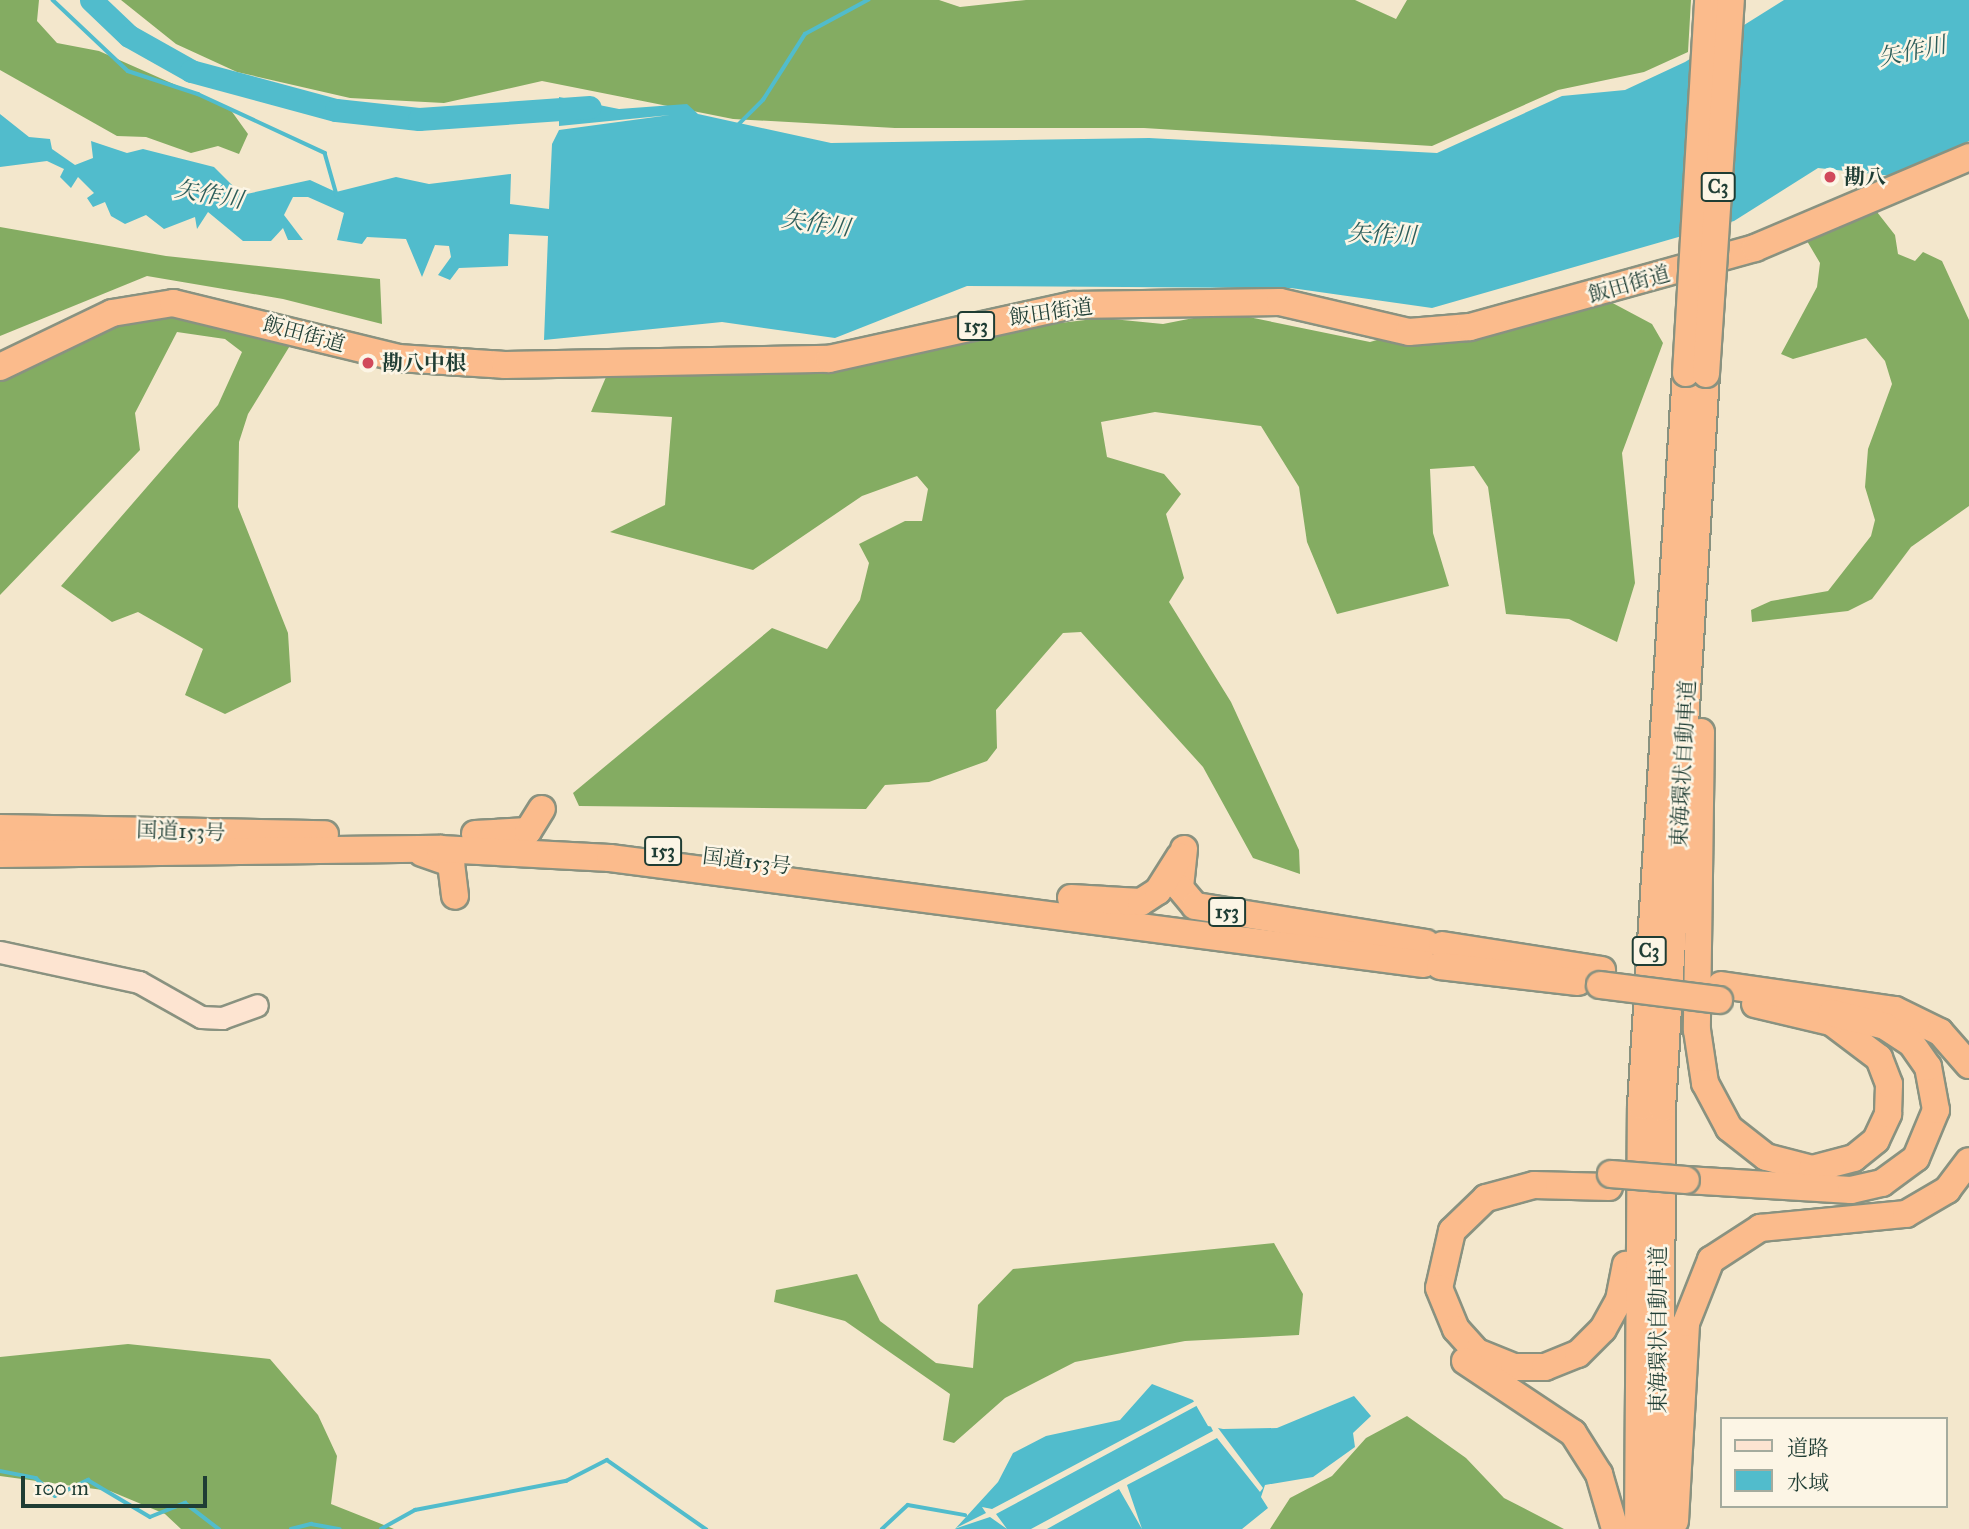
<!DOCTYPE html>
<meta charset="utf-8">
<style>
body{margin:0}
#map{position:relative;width:1969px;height:1529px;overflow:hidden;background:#f3e7cc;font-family:"IM FELL Great Primer","Noto Serif JP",serif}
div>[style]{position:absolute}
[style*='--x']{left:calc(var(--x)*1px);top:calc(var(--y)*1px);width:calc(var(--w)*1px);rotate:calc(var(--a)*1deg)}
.forest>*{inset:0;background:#84ac62}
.water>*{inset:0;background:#51bccc}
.pier>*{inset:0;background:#f3e7cc}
.stream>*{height:3.5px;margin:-1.75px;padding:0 1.75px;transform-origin:1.75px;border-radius:1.75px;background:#51bccc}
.river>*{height:23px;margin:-11.5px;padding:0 11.5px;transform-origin:11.5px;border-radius:11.5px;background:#51bccc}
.roads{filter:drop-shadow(2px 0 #899280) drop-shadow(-2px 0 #899280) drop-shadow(0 2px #899280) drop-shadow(0 -2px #899280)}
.secondary>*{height:21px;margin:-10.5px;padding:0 10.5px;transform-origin:10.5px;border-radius:10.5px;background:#fde4d1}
.highway>*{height:26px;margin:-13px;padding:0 13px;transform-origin:13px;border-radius:13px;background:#fbbb8c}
.bridges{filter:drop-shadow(2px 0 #899280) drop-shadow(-2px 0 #899280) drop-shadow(0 2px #899280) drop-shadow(0 -2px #899280)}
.highway-bridge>*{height:26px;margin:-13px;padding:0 13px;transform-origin:13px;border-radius:13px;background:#fbbb8c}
.dots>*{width:19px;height:19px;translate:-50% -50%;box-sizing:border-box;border:4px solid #fcf5e5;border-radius:50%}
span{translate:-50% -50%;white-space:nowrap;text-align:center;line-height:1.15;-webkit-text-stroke:5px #fcf5e5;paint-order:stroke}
.shield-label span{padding:2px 5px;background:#fcf5e5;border:2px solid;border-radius:5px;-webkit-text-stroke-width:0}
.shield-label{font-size:19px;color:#1f3d34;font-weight:700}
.poi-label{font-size:21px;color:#1f3d34;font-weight:700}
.left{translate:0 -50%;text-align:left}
.street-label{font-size:21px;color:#1f3d34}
.water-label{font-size:23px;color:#2c5d5a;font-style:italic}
.legend{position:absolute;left:1720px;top:1417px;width:228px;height:91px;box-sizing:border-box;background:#fcf5e5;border:2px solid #a4ab9e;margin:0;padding:9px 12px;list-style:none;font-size:21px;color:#1f3d34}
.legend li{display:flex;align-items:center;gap:14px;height:35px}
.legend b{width:35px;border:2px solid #a4ab9e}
.scale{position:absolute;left:21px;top:1476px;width:186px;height:32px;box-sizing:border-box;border:4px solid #1f3d34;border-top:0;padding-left:9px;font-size:21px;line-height:24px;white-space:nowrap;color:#1f3d34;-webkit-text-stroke:5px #fcf5e5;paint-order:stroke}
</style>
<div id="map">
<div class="forest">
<i style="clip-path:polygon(0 0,39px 0,37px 21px,57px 43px,99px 51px,230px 109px,248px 134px,239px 154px,218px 146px,191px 153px,146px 137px,117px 136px,0 70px)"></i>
<i style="clip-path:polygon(121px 0,939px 0,960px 7px,1026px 0,1355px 0,1396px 19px,1407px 0,1691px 0,1688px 52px,1644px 72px,1558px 90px,1432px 146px,1144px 128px,895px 128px,733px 119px,542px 81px,444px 103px,350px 98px,237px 72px,176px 44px)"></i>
<i style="clip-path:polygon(1877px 212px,1895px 235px,1898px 254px,1915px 261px,1923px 252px,1942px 261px,1969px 320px,1969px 506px,1911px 547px,1872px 599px,1848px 611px,1752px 622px,1751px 610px,1771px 601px,1828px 591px,1871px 536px,1875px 520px,1865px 487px,1868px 449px,1892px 384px,1885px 361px,1866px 338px,1793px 359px,1781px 354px,1817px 287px,1820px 263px,1807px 241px)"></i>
<i style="clip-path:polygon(0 227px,166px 256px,380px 279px,382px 324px,283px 299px,147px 276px,0 336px)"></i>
<i style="clip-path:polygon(1575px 283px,1652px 324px,1663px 343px,1622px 453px,1635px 583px,1617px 642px,1569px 619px,1506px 614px,1488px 487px,1474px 466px,1430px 469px,1433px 533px,1449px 586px,1337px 614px,1307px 542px,1299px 487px,1261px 426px,1155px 412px,1101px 422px,1107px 457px,1164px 474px,1181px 494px,1166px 514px,1184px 578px,1169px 602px,1231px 702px,1299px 850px,1300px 874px,1253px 858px,1203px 767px,1081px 632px,1063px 633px,996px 710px,997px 748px,987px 761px,929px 782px,885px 785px,866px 809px,579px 806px,573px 793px,772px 628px,827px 649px,860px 600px,869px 563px,859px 544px,905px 521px,922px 521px,928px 489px,917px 476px,862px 496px,753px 570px,610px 532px,665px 505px,672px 417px,591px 412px,606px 377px,1102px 318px,1163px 324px,1224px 312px,1370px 342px)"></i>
<i style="clip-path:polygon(155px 311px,291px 344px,248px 414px,239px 442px,238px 507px,288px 633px,291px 682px,225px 714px,185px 695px,203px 649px,138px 612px,112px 622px,61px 586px,218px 405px,242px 352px,225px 339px,177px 332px,135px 413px,140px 450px,0 595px,0 377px,105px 322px)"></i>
<i style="clip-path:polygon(1274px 1243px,1303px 1294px,1299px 1335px,1185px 1341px,1075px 1362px,1005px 1398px,954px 1443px,943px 1440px,950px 1394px,845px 1321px,774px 1302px,776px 1290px,857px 1274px,880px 1321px,936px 1363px,973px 1368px,978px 1305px,1013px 1269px)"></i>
<i style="clip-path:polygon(128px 1344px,270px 1359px,318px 1415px,337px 1456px,331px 1504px,394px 1529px,181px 1529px,165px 1514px,110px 1491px,0 1476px,0 1357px)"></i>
<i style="clip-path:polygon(1407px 1416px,1466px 1458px,1504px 1498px,1564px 1529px,1270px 1529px,1290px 1498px,1332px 1476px,1366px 1438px)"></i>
</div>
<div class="water">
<i style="clip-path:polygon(1784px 0,1969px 0,1969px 141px,1902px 177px,1818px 168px,1734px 221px,1432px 308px,1291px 288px,967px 286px,835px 338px,722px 322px,544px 340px,548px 236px,509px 234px,508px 266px,459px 268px,450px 280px,438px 275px,451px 257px,449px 246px,435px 245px,422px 277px,406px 239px,367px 237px,362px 244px,337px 240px,344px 213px,308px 197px,293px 197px,284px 215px,303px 240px,288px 240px,283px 228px,271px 241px,243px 241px,208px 212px,197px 229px,195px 217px,164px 229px,146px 215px,125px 224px,111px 216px,105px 202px,93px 207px,87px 198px,94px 193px,78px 177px,71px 188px,60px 177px,64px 169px,47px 161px,0 167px,0 114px,29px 137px,50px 139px,52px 149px,75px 165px,93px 158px,91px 141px,127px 153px,143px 149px,214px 167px,242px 195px,310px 180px,336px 192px,396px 177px,429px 184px,511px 174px,510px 204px,549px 209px,552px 144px,559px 130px,670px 115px,559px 126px,559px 97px,619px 109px,687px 104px,698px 114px,831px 143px,1149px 138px,1437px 153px,1562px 96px,1625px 90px,1685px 62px)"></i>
<i style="clip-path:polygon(1152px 1384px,1193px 1400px,1208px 1426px,1223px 1429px,1277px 1428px,1354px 1396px,1371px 1416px,1353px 1433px,1355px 1447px,1313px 1477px,1265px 1485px,1261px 1497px,1268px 1508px,1242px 1529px,955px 1529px,998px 1482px,1013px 1453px,1046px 1436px,1120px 1420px)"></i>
</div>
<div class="pier">
<i style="clip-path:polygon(1197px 1400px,1200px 1404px,996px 1514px,1007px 1529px,990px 1517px,954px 1529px,986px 1513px,982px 1507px,992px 1509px)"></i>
<i style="clip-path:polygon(1200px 1404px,1263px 1488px,1260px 1492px,1217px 1438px,1127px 1485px,1142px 1529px,1119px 1489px,1047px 1529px,1031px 1529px,1213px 1431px)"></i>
</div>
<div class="stream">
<i style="--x:53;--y:0;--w:103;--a:43.4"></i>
<i style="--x:128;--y:71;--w:74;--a:18.2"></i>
<i style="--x:198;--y:94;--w:140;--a:24.9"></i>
<i style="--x:325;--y:153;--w:44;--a:74.1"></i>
<i style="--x:737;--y:126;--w:37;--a:-45"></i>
<i style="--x:763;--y:100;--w:78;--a:-57.5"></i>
<i style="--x:805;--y:34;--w:72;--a:-28.4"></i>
<i style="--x:0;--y:1471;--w:37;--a:11"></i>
<i style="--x:36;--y:1478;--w:26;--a:43"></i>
<i style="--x:55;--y:1496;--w:37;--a:-26"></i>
<i style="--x:88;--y:1480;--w:72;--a:30.8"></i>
<i style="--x:150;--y:1517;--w:38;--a:-22"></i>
<i style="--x:185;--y:1503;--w:43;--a:37.4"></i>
<i style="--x:291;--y:1529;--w:21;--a:-14"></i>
<i style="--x:311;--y:1524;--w:29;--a:10"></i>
<i style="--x:381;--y:1529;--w:39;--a:-29"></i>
<i style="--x:415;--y:1510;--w:154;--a:-10.9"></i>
<i style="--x:566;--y:1481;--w:46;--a:-27.1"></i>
<i style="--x:607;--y:1460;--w:121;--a:34.9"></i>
<i style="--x:882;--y:1529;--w:35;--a:-43"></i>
<i style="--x:908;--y:1505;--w:58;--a:10"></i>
</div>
<div class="river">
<i style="--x:91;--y:0;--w:52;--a:43.5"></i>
<i style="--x:129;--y:36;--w:71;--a:29.4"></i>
<i style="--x:191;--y:71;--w:150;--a:15.1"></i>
<i style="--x:336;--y:110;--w:83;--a:6.2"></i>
<i style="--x:419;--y:119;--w:171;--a:-4"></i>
</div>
<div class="roads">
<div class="secondary">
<i style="--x:0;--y:952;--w:142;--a:12.2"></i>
<i style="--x:139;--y:982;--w:71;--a:29.4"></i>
<i style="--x:201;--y:1017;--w:21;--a:3"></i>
<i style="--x:222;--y:1018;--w:37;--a:-20"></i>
</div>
<div class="highway">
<i style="--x:0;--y:367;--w:124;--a:-25.7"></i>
<i style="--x:112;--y:313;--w:62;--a:-9.3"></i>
<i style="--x:173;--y:303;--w:232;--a:13.7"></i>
<i style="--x:398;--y:358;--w:107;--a:3.7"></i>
<i style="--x:505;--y:365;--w:324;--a:-1.1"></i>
<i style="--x:829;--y:359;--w:250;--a:-12.5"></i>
<i style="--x:1073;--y:305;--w:207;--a:-0.8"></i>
<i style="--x:1280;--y:302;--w:132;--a:13.1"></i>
<i style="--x:1409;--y:332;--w:61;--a:-4.7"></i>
<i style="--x:1470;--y:327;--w:296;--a:-15.5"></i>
<i style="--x:1755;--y:248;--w:233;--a:-23"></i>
<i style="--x:1701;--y:732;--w:298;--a:90.8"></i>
<i style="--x:1697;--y:1030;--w:54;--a:81.4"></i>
<i style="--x:1705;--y:1083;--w:51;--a:61.9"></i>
<i style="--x:1729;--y:1128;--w:47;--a:38.1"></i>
<i style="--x:1766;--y:1157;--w:48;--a:14.6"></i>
<i style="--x:1812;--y:1169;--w:43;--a:-14.7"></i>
<i style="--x:1854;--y:1158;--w:28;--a:-39"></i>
<i style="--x:1876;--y:1140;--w:29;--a:-65"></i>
<i style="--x:1888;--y:1114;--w:30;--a:-88"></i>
<i style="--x:1889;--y:1084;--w:28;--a:-111"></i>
<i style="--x:1879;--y:1058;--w:60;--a:-143.1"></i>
<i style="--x:1831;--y:1022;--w:78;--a:-166.7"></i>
<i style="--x:0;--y:828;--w:325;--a:1.1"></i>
<i style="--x:475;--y:834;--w:53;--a:-3.2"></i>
<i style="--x:528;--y:831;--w:26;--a:-58"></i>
<i style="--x:1184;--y:849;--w:39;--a:96"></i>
<i style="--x:1180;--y:888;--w:23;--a:50"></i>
<i style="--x:1195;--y:906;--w:234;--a:9.1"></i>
<i style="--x:422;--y:853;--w:31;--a:19"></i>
<i style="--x:451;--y:863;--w:33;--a:83"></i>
<i style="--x:0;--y:854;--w:440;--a:-0.7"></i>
<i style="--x:440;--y:849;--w:170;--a:3"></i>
<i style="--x:610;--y:858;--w:821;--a:7.42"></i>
<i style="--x:1071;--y:898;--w:70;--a:3.3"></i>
<i style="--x:1141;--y:902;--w:20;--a:-33"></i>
<i style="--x:1158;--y:891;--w:41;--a:-57.8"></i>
<i style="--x:1442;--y:945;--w:162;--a:8.9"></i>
<i style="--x:1440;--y:966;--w:139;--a:6.6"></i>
<i style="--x:1721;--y:985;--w:176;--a:8.2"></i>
<i style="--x:1895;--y:1010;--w:50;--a:26.1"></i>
<i style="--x:1940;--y:1032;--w:44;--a:48.7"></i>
<i style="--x:1686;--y:1180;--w:165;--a:3.5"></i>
<i style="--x:1851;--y:1190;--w:32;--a:-13"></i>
<i style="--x:1882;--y:1183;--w:42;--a:-36.3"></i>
<i style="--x:1916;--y:1158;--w:52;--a:-67.4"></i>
<i style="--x:1936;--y:1110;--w:44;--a:-100.5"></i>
<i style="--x:1928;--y:1067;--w:29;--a:-125"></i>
<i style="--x:1911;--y:1043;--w:31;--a:-147"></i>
<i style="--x:1885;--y:1026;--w:55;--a:-166.2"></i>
<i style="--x:1609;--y:1187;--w:75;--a:-178.5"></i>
<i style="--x:1534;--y:1185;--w:50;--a:164.8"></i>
<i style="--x:1486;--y:1198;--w:47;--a:135.9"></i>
<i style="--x:1452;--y:1231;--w:58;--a:102.8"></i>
<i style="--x:1439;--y:1288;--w:44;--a:67.5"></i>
<i style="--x:1456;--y:1329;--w:31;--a:48"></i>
<i style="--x:1477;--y:1352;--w:40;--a:22"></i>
<i style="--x:1514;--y:1367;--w:31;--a:0"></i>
<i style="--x:1545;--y:1367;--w:35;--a:-22"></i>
<i style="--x:1578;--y:1354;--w:35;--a:-45"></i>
<i style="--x:1603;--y:1329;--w:33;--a:-61"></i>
<i style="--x:1619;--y:1300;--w:36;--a:-79"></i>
<i style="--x:1465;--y:1361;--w:130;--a:33.7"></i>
<i style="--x:1573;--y:1433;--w:49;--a:57.6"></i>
<i style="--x:1599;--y:1474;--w:57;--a:73.8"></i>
<i style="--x:1675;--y:1521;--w:198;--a:-86.8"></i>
<i style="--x:1686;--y:1323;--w:68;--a:-68.4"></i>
<i style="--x:1711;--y:1260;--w:59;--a:-33.1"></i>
<i style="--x:1760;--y:1228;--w:147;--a:-5.5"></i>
<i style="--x:1906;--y:1214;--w:48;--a:-30.3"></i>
<i style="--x:1947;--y:1190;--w:36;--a:-53"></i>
<i style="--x:1638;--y:1529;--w:423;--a:-89.6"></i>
<i style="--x:1641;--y:1106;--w:734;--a:-86.49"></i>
<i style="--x:1660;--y:1529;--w:421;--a:-89.7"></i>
<i style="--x:1662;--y:1108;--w:735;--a:-86.57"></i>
</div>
</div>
<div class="bridges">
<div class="highway-bridge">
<i style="--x:1686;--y:373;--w:374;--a:-86.6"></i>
<i style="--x:1706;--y:374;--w:375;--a:-86.2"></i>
<i style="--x:1600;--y:985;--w:120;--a:7.2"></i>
<i style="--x:1611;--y:1174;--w:75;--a:4.6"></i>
</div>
</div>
<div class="dots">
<i style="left:1830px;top:177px;background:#d1495b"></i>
<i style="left:368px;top:363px;background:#d1495b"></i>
</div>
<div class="shield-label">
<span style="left:1718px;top:187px">C3</span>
<span style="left:976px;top:326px">153</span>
<span style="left:663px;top:851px">153</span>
<span style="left:1227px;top:912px">153</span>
<span style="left:1649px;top:951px">C3</span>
</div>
<div class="poi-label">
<span class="left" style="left:1844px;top:177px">勘八</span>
<span class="left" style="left:382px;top:363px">勘八中根</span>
</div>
<div class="street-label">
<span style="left:1629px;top:284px;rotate:-16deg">飯田街道</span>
<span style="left:1051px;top:312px;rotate:-8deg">飯田街道</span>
<span style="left:304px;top:334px;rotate:15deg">飯田街道</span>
<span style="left:1683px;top:764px;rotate:-87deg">東海環状自動車道</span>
<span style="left:181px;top:831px;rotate:2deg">国道153号</span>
<span style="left:747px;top:861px;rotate:7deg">国道153号</span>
<span style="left:1658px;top:1330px;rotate:-90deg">東海環状自動車道</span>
</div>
<div class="water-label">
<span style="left:1912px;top:51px;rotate:-12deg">矢作川</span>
<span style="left:209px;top:194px;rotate:10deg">矢作川</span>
<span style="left:816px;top:223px;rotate:8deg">矢作川</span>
<span style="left:1382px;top:234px;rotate:2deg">矢作川</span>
</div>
<ul class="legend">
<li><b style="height:9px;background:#fde4d1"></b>道路</li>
<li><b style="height:19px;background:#51bccc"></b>水域</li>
</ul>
<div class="scale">100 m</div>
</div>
